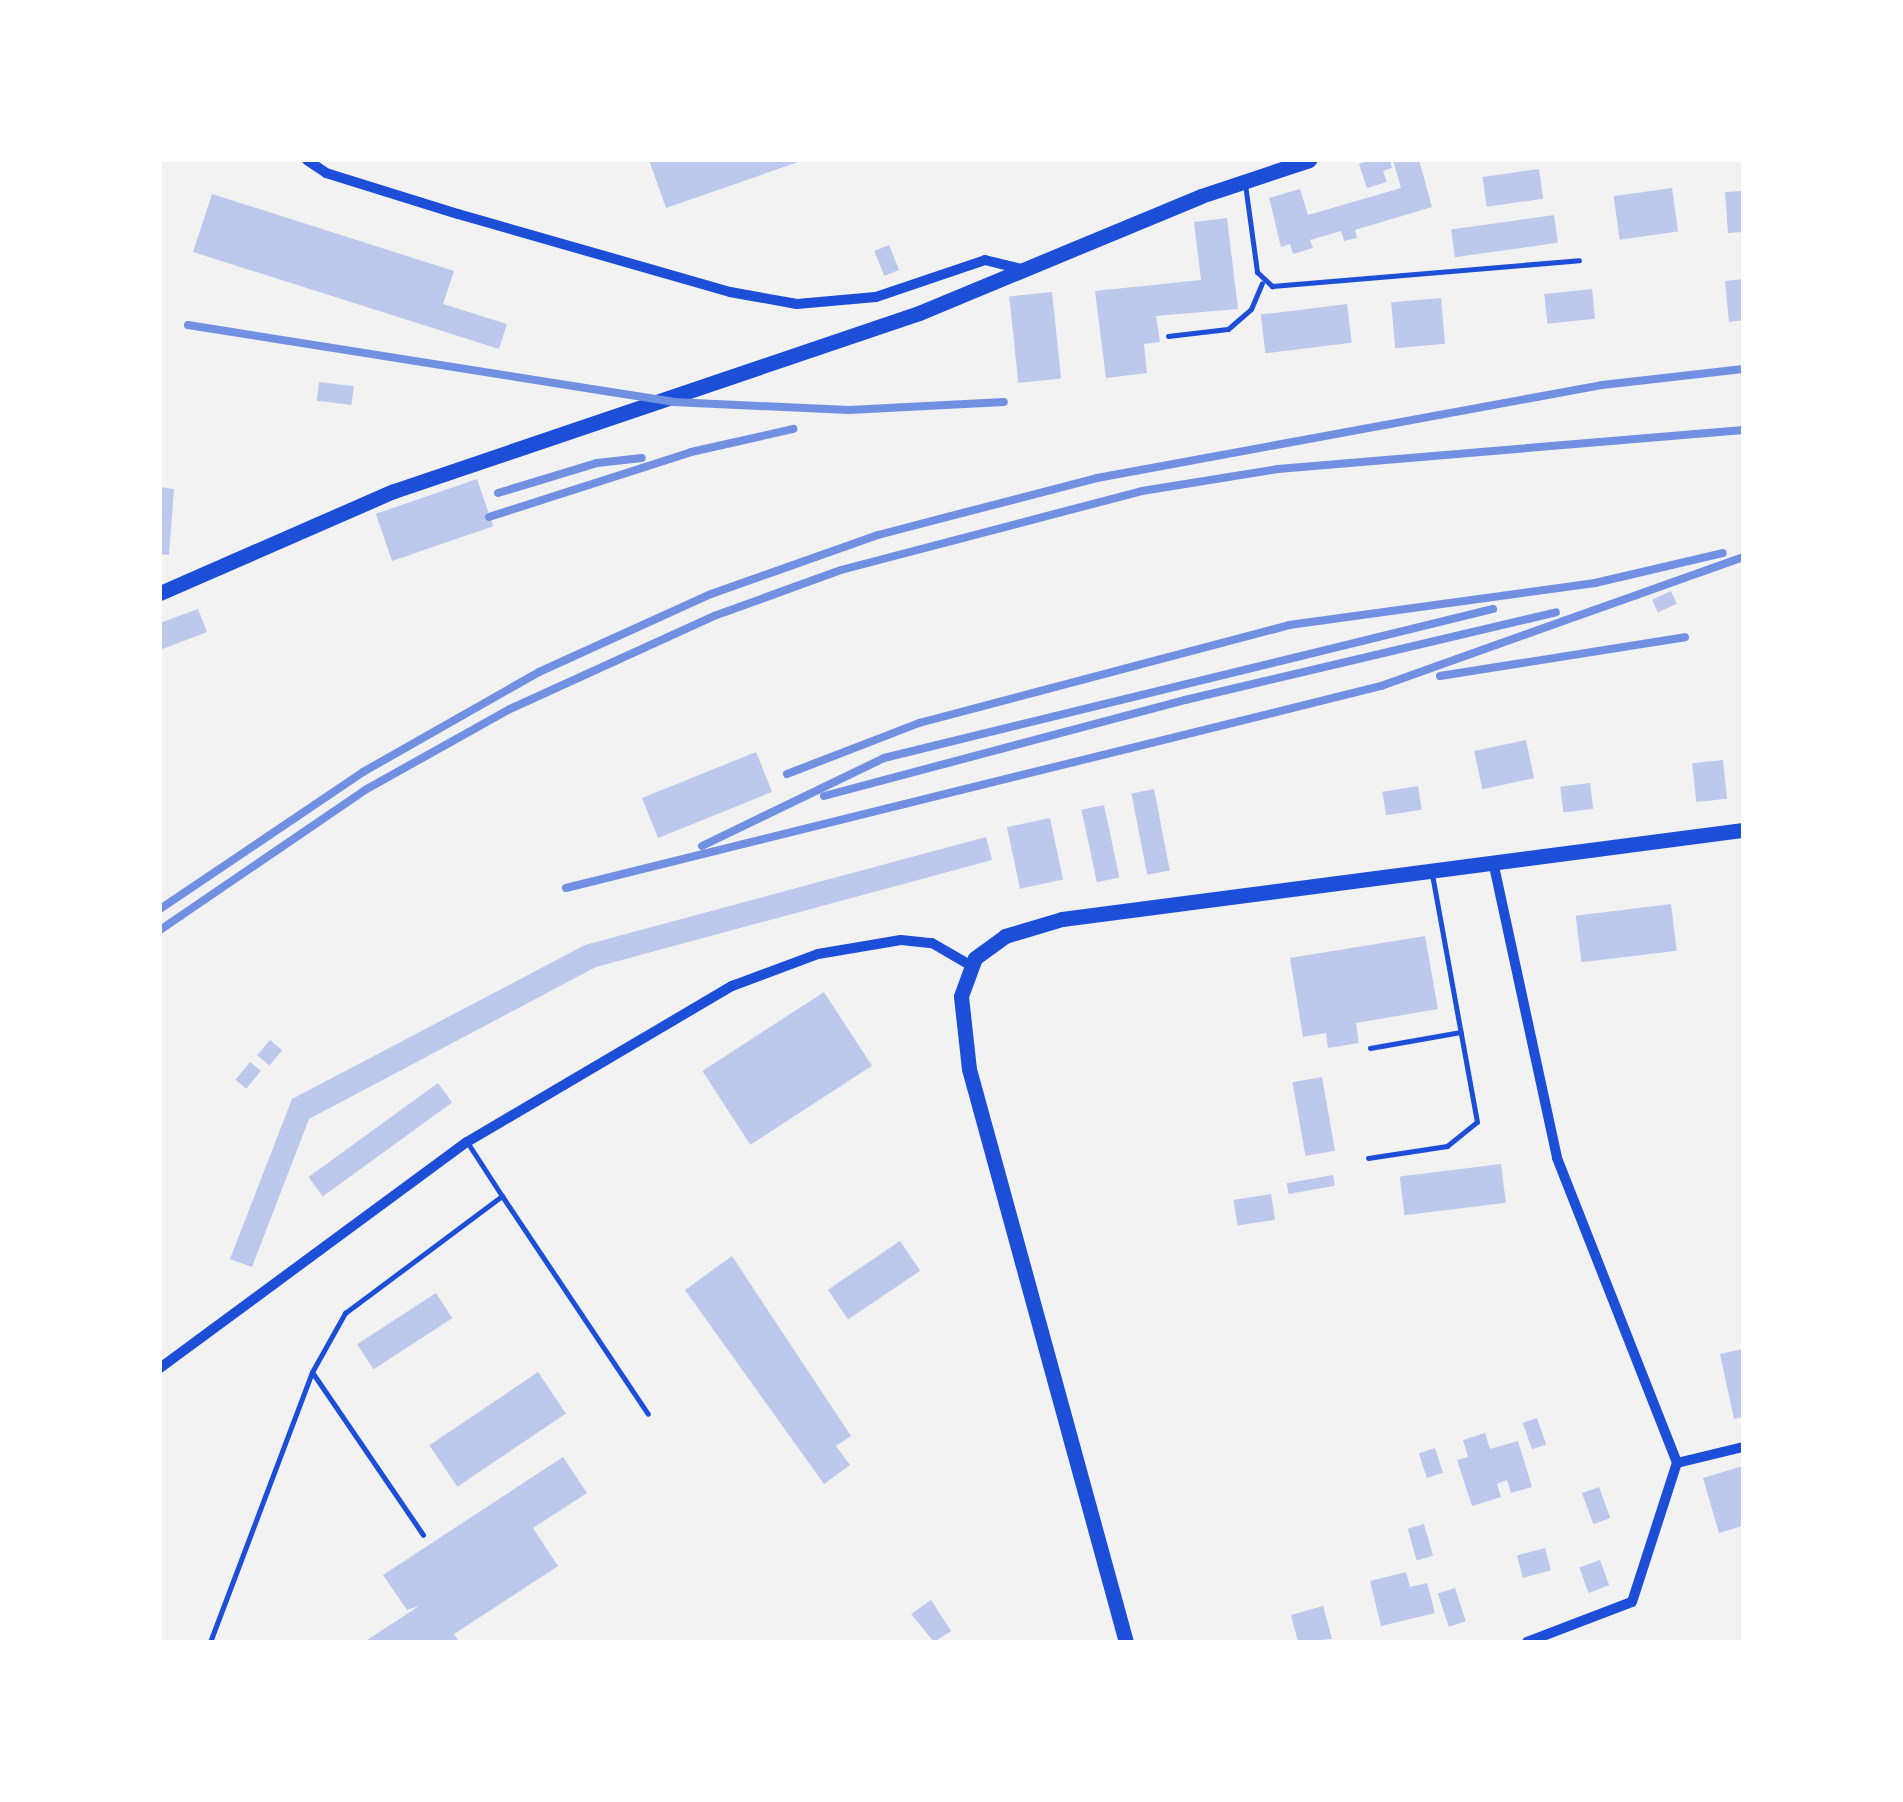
<!DOCTYPE html>
<style>
body{margin:0}
#map{position:relative;width:1903px;height:1802px;overflow:hidden;background:#f2f2f2;font-family:"Noto Sans",sans-serif}
div>[style]{position:absolute}
[style*='--x']{left:calc(var(--x)*1px);top:calc(var(--y)*1px);width:calc(var(--w)*1px);rotate:calc(var(--a)*1deg)}
.building>*{inset:0;background:#bdc9ec;transform-origin:0 0}
.service>*{height:5px;margin:-2.5px;padding:0 2.5px;transform-origin:2.5px;border-radius:2.5px;background:#1d4ed8}
.minor>*{height:10px;margin:-5px;padding:0 5px;transform-origin:5px;border-radius:5px;background:#1d4ed8}
.secondary>*{height:15px;margin:-7.5px;padding:0 7.5px;transform-origin:7.5px;border-radius:7.5px;background:#1d4ed8}
.rail>*{height:8px;margin:-4px;padding:0 4px;transform-origin:4px;border-radius:4px;background:#7290e2}
span{translate:-50% -50%;white-space:nowrap;text-align:center;line-height:1.15;-webkit-text-stroke:8px #fff;paint-order:stroke}
.frame{position:absolute;inset:0;border:162px solid #fff;pointer-events:none}
</style>
<div id="map">
<div class="building">
<i style="clip-path:polygon(649px 160px,801px 160px,801px 161px,666px 208px)"></i>
<i style="clip-path:polygon(1371px 160px,1390px 160px,1392px 168px,1383px 171px,1387px 182px,1367px 188px,1359px 164px)"></i>
<i style="clip-path:polygon(1393px 160px,1419px 160px,1432px 207px,1355px 230px,1357px 238px,1344px 241px,1341px 231px,1310px 240px,1313px 248px,1293px 254px,1290px 244px,1281px 247px,1269px 198px,1300px 189px,1308px 215px,1401px 188px)"></i>
<i style="left:1539px;top:169px;width:30px;height:57px;rotate:82deg"></i>
<i style="left:1672px;top:188px;width:44px;height:59px;rotate:82deg"></i>
<i style="clip-path:polygon(1743px 191px,1743px 232px,1728px 233px,1725px 192px)"></i>
<i style="clip-path:polygon(212px 194px,454px 271px,443px 304px,507px 324px,499px 349px,193px 252px)"></i>
<i style="left:1554px;top:215px;width:28px;height:104px;rotate:82deg"></i>
<i style="clip-path:polygon(1227px 218px,1238px 309px,1156px 316px,1160px 342px,1144px 344px,1147px 373px,1106px 378px,1095px 291px,1201px 280px,1194px 222px)"></i>
<i style="left:889px;top:245px;width:27px;height:16px;rotate:68deg"></i>
<i style="clip-path:polygon(1743px 279px,1743px 320px,1729px 322px,1725px 281px)"></i>
<i style="left:1592px;top:289px;width:30px;height:48px;rotate:84deg"></i>
<i style="left:1052px;top:292px;width:87px;height:43px;rotate:84deg"></i>
<i style="left:1441px;top:298px;width:46px;height:50px;rotate:85deg"></i>
<i style="left:1347px;top:304px;width:39px;height:87px;rotate:83deg"></i>
<i style="left:319px;top:382px;width:35px;height:19px;rotate:7deg"></i>
<i style="left:477px;top:479px;width:50px;height:107px;rotate:71deg"></i>
<i style="clip-path:polygon(160px 487px,174px 489px,169px 555px,160px 554px)"></i>
<i style="left:1671px;top:591px;width:14px;height:21px;rotate:65deg"></i>
<i style="clip-path:polygon(198px 609px,207px 632px,160px 650px,160px 623px)"></i>
<i style="left:1526px;top:740px;width:39px;height:53px;rotate:78deg"></i>
<i style="left:756px;top:752px;width:43px;height:123px;rotate:68deg"></i>
<i style="left:1723px;top:760px;width:39px;height:31px;rotate:84deg"></i>
<i style="left:1590px;top:783px;width:26px;height:30px;rotate:83deg"></i>
<i style="left:1418px;top:786px;width:24px;height:36px;rotate:81deg"></i>
<i style="left:1154px;top:789px;width:83px;height:23px;rotate:79deg"></i>
<i style="left:1104px;top:805px;width:74px;height:23px;rotate:78deg"></i>
<i style="left:1050px;top:818px;width:63px;height:44px;rotate:78deg"></i>
<i style="clip-path:polygon(986px 837px,992px 860px,596px 967px,309px 1119px,252px 1267px,230px 1259px,292px 1099px,585px 945px)"></i>
<i style="left:1671px;top:904px;width:47px;height:96px;rotate:83deg"></i>
<i style="clip-path:polygon(1425px 936px,1438px 1009px,1356px 1023px,1359px 1043px,1328px 1048px,1326px 1033px,1303px 1037px,1290px 958px)"></i>
<i style="left:824px;top:992px;width:88px;height:145px;rotate:57deg"></i>
<i style="left:270px;top:1040px;width:16px;height:20px;rotate:40deg"></i>
<i style="left:250px;top:1062px;width:14px;height:23px;rotate:39deg"></i>
<i style="left:1322px;top:1077px;width:75px;height:30px;rotate:80deg"></i>
<i style="left:438px;top:1083px;width:24px;height:160px;rotate:54deg"></i>
<i style="left:1501px;top:1164px;width:39px;height:102px;rotate:83deg"></i>
<i style="left:1333px;top:1175px;width:11px;height:47px;rotate:80deg"></i>
<i style="left:1271px;top:1194px;width:26px;height:38px;rotate:81deg"></i>
<i style="left:900px;top:1241px;width:36px;height:87px;rotate:56deg"></i>
<i style="clip-path:polygon(732px 1256px,851px 1436px,836px 1446px,850px 1465px,824px 1484px,685px 1290px)"></i>
<i style="left:436px;top:1293px;width:30px;height:94px;rotate:57deg"></i>
<i style="clip-path:polygon(1743px 1349px,1743px 1417px,1734px 1419px,1720px 1354px)"></i>
<i style="left:538px;top:1372px;width:50px;height:131px;rotate:56deg"></i>
<i style="left:1537px;top:1418px;width:28px;height:15px;rotate:71deg"></i>
<i style="clip-path:polygon(1485px 1433px,1490px 1449px,1518px 1441px,1532px 1487px,1511px 1493px,1507px 1480px,1497px 1484px,1501px 1497px,1472px 1506px,1457px 1460px,1468px 1457px,1463px 1440px)"></i>
<i style="left:1435px;top:1448px;width:26px;height:17px;rotate:72deg"></i>
<i style="clip-path:polygon(563px 1457px,587px 1493px,533px 1528px,558px 1566px,454px 1634px,459px 1642px,364px 1642px,419px 1606px,407px 1610px,383px 1575px)"></i>
<i style="clip-path:polygon(1743px 1466px,1743px 1526px,1719px 1533px,1703px 1478px)"></i>
<i style="left:1599px;top:1487px;width:33px;height:18px;rotate:70deg"></i>
<i style="left:1424px;top:1524px;width:33px;height:17px;rotate:74deg"></i>
<i style="left:1545px;top:1548px;width:23px;height:29px;rotate:75deg"></i>
<i style="left:1600px;top:1560px;width:27px;height:22px;rotate:70deg"></i>
<i style="clip-path:polygon(1406px 1572px,1410px 1587px,1427px 1583px,1435px 1613px,1381px 1626px,1370px 1581px)"></i>
<i style="left:1455px;top:1588px;width:35px;height:18px;rotate:72deg"></i>
<i style="clip-path:polygon(931px 1600px,951px 1631px,934px 1642px,911px 1614px)"></i>
<i style="clip-path:polygon(1323px 1606px,1332px 1639px,1298px 1642px,1291px 1615px)"></i>
</div>
<div class="service">
<i style="--x:1245;--y:184;--w:89;--a:82.2"></i>
<i style="--x:1257;--y:272;--w:21;--a:43"></i>
<i style="--x:1272;--y:286;--w:308;--a:-4.8"></i>
<i style="--x:1168;--y:336;--w:60;--a:-6.7"></i>
<i style="--x:1228;--y:329;--w:30;--a:-41"></i>
<i style="--x:1251;--y:309;--w:28;--a:-67"></i>
<i style="--x:1370;--y:1048;--w:92;--a:-10"></i>
<i style="--x:1368;--y:1158;--w:80;--a:-8.6"></i>
<i style="--x:1447;--y:1146;--w:38;--a:-39"></i>
<i style="--x:1477;--y:1122;--w:252;--a:-100.3"></i>
<i style="--x:502;--y:1196;--w:262;--a:56.2"></i>
<i style="--x:312;--y:1372;--w:197;--a:55.7"></i>
<i style="--x:210;--y:1642;--w:289;--a:-69.3"></i>
<i style="--x:312;--y:1372;--w:68;--a:-60.8"></i>
<i style="--x:345;--y:1313;--w:196;--a:-36.7"></i>
<i style="--x:502;--y:1196;--w:64;--a:-122.9"></i>
</div>
<div class="minor">
<i style="--x:307;--y:160;--w:23;--a:34"></i>
<i style="--x:326;--y:173;--w:138;--a:17.3"></i>
<i style="--x:458;--y:214;--w:283;--a:16"></i>
<i style="--x:730;--y:292;--w:68;--a:10.2"></i>
<i style="--x:797;--y:304;--w:79;--a:-5.1"></i>
<i style="--x:876;--y:297;--w:115;--a:-18.7"></i>
<i style="--x:985;--y:260;--w:37;--a:14"></i>
<i style="--x:1494;--y:866;--w:299;--a:77.8"></i>
<i style="--x:1557;--y:1158;--w:328;--a:68.5"></i>
<i style="--x:160;--y:1368;--w:381;--a:-36.4"></i>
<i style="--x:467;--y:1142;--w:308;--a:-30.5"></i>
<i style="--x:732;--y:986;--w:92;--a:-20.4"></i>
<i style="--x:818;--y:954;--w:84;--a:-9.6"></i>
<i style="--x:901;--y:940;--w:31;--a:6"></i>
<i style="--x:932;--y:943;--w:44;--a:30.1"></i>
<i style="--x:1527;--y:1642;--w:112;--a:-20.9"></i>
<i style="--x:1632;--y:1602;--w:146;--a:-72.1"></i>
<i style="--x:1677;--y:1463;--w:68;--a:-13.6"></i>
</div>
<div class="secondary">
<i style="--x:160;--y:593;--w:255;--a:-23.6"></i>
<i style="--x:394;--y:491;--w:554;--a:-18.73"></i>
<i style="--x:919;--y:313;--w:305;--a:-22.5"></i>
<i style="--x:1201;--y:196;--w:114;--a:-18.4"></i>
<i style="--x:1126;--y:1642;--w:594;--a:-105.32"></i>
<i style="--x:969;--y:1069;--w:73;--a:-96.3"></i>
<i style="--x:961;--y:996;--w:40;--a:-69.8"></i>
<i style="--x:975;--y:958;--w:37;--a:-36"></i>
<i style="--x:1005;--y:936;--w:59;--a:-16.6"></i>
<i style="--x:1062;--y:919;--w:687;--a:-7.45"></i>
</div>
<div class="rail">
<i style="--x:188;--y:325;--w:491;--a:9"></i>
<i style="--x:673;--y:402;--w:176;--a:2.6"></i>
<i style="--x:849;--y:410;--w:155;--a:-3"></i>
<i style="--x:498;--y:493;--w:103;--a:-16.9"></i>
<i style="--x:597;--y:463;--w:45;--a:-6.3"></i>
<i style="--x:489;--y:517;--w:212;--a:-17.8"></i>
<i style="--x:691;--y:452;--w:105;--a:-12.7"></i>
<i style="--x:1440;--y:676;--w:248;--a:-9"></i>
<i style="--x:787;--y:774;--w:142;--a:-21.1"></i>
<i style="--x:919;--y:723;--w:383;--a:-14.8"></i>
<i style="--x:1289;--y:625;--w:309;--a:-7.8"></i>
<i style="--x:1595;--y:583;--w:131;--a:-13.2"></i>
<i style="--x:824;--y:796;--w:374;--a:-14.9"></i>
<i style="--x:1185;--y:700;--w:381;--a:-13.3"></i>
<i style="--x:702;--y:846;--w:202;--a:-25.8"></i>
<i style="--x:884;--y:758;--w:627;--a:-13.75"></i>
<i style="--x:566;--y:888;--w:840;--a:-13.92"></i>
<i style="--x:1381;--y:686;--w:384;--a:-19.6"></i>
<i style="--x:160;--y:909;--w:245;--a:-34"></i>
<i style="--x:363;--y:772;--w:202;--a:-29.6"></i>
<i style="--x:539;--y:672;--w:189;--a:-24.4"></i>
<i style="--x:711;--y:594;--w:177;--a:-19.5"></i>
<i style="--x:878;--y:535;--w:226;--a:-14.6"></i>
<i style="--x:1097;--y:478;--w:513;--a:-10.43"></i>
<i style="--x:1602;--y:385;--w:142;--a:-6.5"></i>
<i style="--x:160;--y:930;--w:248;--a:-34.3"></i>
<i style="--x:365;--y:790;--w:166;--a:-29.2"></i>
<i style="--x:510;--y:709;--w:224;--a:-24.5"></i>
<i style="--x:714;--y:616;--w:135;--a:-19.9"></i>
<i style="--x:841;--y:570;--w:311;--a:-14.7"></i>
<i style="--x:1142;--y:491;--w:138;--a:-9.2"></i>
<i style="--x:1278;--y:469;--w:467;--a:-4.8"></i>
</div>
<div class="frame"></div>
</div>
